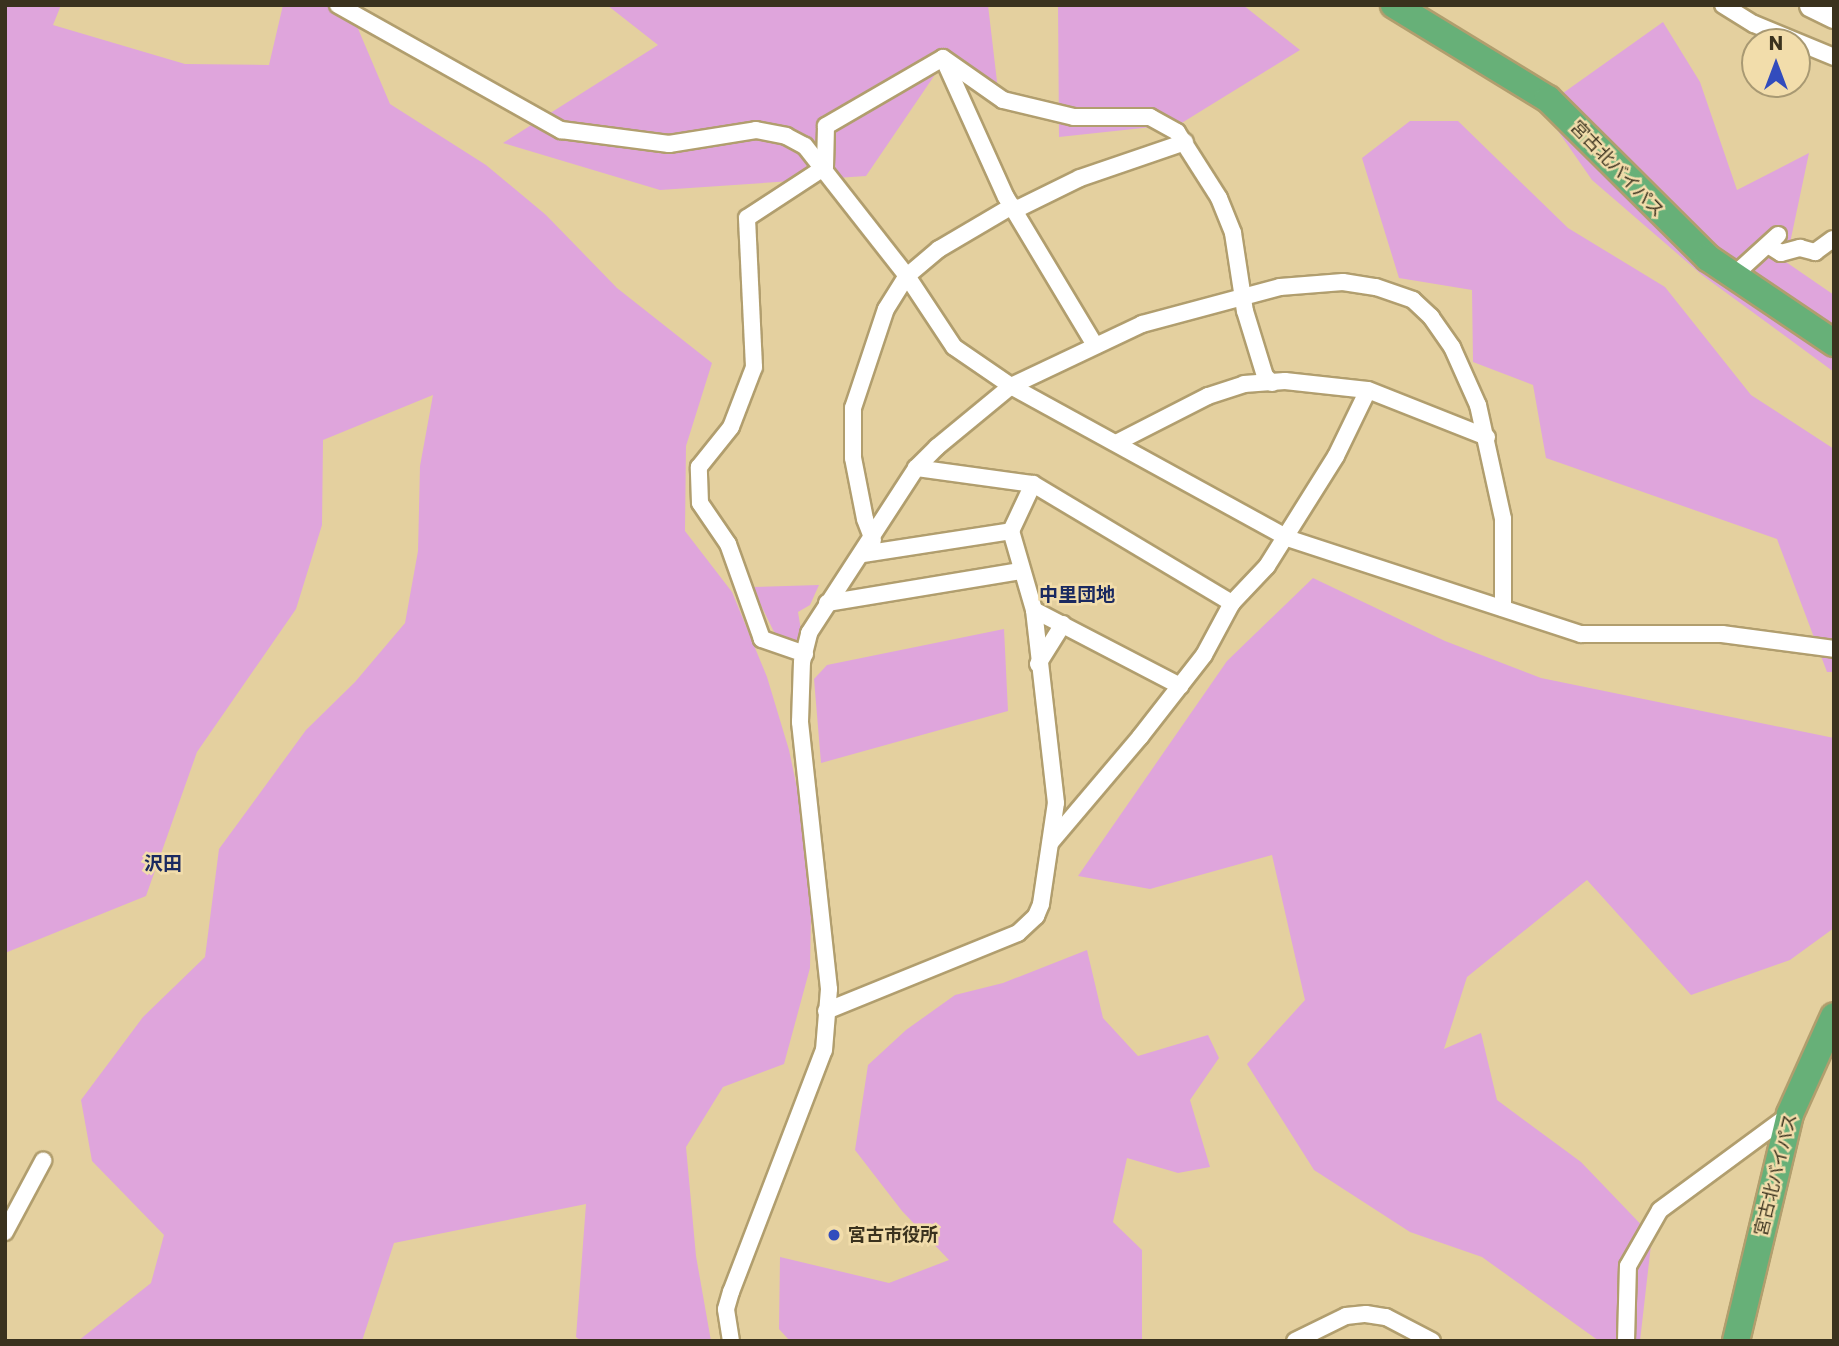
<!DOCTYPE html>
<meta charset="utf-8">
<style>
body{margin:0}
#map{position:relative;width:1839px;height:1346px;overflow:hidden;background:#e4d09f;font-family:Poppins,"Noto Sans JP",sans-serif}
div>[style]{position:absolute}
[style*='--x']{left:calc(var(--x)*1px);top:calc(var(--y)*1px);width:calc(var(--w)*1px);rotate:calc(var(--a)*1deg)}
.green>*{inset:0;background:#dfa5dc}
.roads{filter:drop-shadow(2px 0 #b19e6e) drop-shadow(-2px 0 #b19e6e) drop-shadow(0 2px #b19e6e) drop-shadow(0 -2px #b19e6e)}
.minor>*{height:16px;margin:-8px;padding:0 8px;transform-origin:8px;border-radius:8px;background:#fff}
.secondary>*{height:23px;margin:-11.5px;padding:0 11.5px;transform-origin:11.5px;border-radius:11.5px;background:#fff}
.trunk>*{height:26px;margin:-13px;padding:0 13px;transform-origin:13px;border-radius:13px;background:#67b078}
.dots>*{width:19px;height:19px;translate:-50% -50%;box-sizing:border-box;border:4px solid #f2ddab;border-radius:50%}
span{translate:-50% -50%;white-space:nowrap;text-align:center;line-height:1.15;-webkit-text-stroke:5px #f2ddab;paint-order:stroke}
.street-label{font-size:18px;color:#3a321e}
.poi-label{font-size:18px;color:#3a321e;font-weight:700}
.left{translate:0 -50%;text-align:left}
.neighbourhood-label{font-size:19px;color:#1a2960;font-weight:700}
.frame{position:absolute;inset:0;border:7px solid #3a321e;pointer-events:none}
.north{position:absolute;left:1741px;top:28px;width:70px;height:70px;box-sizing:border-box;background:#f2ddab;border:2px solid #a89973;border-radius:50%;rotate:0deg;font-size:19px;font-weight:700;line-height:28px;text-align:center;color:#3a321e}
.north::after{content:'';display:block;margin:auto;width:24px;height:32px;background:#324cbd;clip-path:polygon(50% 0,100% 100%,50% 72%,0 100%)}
</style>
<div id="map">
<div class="green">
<i style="clip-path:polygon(5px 5px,61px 5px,53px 25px,185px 64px,269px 65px,283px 5px,348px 5px,390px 104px,486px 165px,546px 215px,617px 288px,712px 363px,686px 446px,685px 531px,732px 592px,767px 677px,789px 750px,812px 859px,810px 968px,784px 1064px,723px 1087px,686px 1147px,696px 1256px,711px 1341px,581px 1341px,576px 1337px,586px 1204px,394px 1243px,362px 1341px,78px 1341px,151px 1283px,164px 1235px,92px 1161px,81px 1100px,143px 1017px,205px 957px,219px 849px,306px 730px,355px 682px,405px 623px,418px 551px,420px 466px,433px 395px,323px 440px,322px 525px,296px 609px,197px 752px,146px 896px,5px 953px)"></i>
<i style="clip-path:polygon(607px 5px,988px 5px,998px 90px,949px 54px,866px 176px,660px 190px,503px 143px,658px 45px)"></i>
<i style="clip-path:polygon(1058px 5px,1243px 5px,1300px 50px,1180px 124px,1059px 137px)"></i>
<i style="clip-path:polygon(1663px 22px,1700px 82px,1737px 190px,1809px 153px,1786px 262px,1834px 295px,1834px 372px,1702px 275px,1592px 180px,1542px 108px)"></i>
<i style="clip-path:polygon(1410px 121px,1458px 121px,1568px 228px,1665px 287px,1751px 395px,1834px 449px,1834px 672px,1827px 672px,1777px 539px,1546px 458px,1533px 385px,1473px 362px,1472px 290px,1399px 278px,1362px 158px)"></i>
<i style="clip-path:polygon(1313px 578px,1445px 641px,1541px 678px,1834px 738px,1834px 928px,1790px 960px,1691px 995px,1587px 880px,1467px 977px,1444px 1049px,1481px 1033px,1497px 1100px,1581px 1162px,1652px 1236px,1640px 1341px,1599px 1341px,1482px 1257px,1410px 1232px,1314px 1170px,1247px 1064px,1305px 1000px,1272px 855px,1150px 889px,1078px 876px,1227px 661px)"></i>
<i style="clip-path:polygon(819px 585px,810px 605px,798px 612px,803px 642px,778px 640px,752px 587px)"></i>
<i style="clip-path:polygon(1004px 629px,1008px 711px,821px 763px,814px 679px,827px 665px)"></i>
<i style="clip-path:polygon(1087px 950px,1103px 1018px,1138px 1056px,1208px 1035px,1219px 1058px,1190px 1100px,1210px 1167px,1178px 1173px,1127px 1158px,1113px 1222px,1142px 1250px,1142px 1341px,790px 1341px,779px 1329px,780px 1257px,889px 1283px,949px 1260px,902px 1211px,855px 1150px,868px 1065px,906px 1030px,955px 995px,1003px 983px)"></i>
</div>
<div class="roads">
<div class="minor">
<i style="--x:338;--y:5;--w:256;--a:29.3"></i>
<i style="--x:561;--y:130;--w:109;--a:7.4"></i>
<i style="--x:669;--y:144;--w:88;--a:-9.1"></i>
<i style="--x:756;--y:130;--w:31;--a:11"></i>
<i style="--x:786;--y:136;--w:21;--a:28"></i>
<i style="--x:805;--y:146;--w:165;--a:51.9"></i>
<i style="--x:907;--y:276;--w:85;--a:56.5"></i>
<i style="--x:954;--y:347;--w:69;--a:34.4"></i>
<i style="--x:1011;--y:386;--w:315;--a:28.8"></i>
<i style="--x:1287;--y:538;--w:309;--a:18.1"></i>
<i style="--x:1581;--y:634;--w:141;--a:0"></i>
<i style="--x:1722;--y:634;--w:113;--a:7.6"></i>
<i style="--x:1723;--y:5;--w:36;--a:32"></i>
<i style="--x:1754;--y:24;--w:87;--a:22.4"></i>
<i style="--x:943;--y:58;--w:73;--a:35"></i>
<i style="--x:1003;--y:100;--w:73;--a:13.5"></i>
<i style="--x:1074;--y:117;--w:76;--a:0"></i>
<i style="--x:1150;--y:117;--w:31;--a:29"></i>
<i style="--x:1177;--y:132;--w:78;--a:57.5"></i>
<i style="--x:1219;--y:198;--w:38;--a:68"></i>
<i style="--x:1233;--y:233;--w:79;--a:81.3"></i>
<i style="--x:1245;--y:311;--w:68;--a:72.9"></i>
<i style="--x:1265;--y:376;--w:10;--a:45"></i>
<i style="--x:944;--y:60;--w:150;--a:65.7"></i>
<i style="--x:1006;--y:197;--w:173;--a:59"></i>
<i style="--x:1015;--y:210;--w:72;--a:-26.2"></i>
<i style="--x:1080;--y:178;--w:111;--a:-18.9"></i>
<i style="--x:1768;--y:245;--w:15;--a:32"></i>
<i style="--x:1781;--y:253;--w:20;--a:-15"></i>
<i style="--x:1800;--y:248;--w:16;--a:15"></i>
<i style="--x:1815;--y:252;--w:22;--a:-36"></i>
<i style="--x:1733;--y:276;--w:61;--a:-42.3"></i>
<i style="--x:1116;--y:443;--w:103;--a:-27.1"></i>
<i style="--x:1208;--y:396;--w:38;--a:-18"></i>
<i style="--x:1244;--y:384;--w:41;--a:-4.2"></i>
<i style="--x:1285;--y:381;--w:83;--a:6.2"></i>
<i style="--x:1368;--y:390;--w:128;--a:21.6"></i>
<i style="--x:916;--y:468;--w:118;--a:7.8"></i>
<i style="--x:1033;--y:484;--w:232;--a:30.9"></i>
<i style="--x:873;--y:540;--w:22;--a:-111"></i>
<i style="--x:865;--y:519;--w:62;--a:-101.1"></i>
<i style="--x:853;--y:458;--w:50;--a:-90"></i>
<i style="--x:853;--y:408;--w:104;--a:-71.6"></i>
<i style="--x:886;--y:309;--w:39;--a:-58"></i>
<i style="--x:907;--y:276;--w:42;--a:-40.2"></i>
<i style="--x:939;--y:249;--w:85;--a:-30.5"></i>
<i style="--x:863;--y:554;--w:150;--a:-8.8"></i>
<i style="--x:827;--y:603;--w:196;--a:-9.4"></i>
<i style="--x:1034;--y:610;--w:165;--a:27.5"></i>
<i style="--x:805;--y:654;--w:46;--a:-160.8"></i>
<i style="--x:762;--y:639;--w:101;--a:-109.7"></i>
<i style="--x:728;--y:544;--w:50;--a:-124.3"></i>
<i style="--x:700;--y:503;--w:36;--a:-92"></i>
<i style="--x:699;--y:467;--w:51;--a:-51.3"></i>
<i style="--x:731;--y:427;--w:64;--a:-69"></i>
<i style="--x:754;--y:367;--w:149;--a:-92.7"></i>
<i style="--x:747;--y:218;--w:93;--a:-33.2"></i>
<i style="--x:825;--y:167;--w:41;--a:-88.6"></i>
<i style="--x:826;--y:126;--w:135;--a:-30.2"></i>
<i style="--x:1038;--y:664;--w:47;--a:-58"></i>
<i style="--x:1051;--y:842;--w:138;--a:-49.7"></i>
<i style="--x:1140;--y:737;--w:104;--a:-52"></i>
<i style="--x:1204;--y:655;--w:59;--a:-61.7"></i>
<i style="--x:1232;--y:603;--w:51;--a:-46.6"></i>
<i style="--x:1267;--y:566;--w:130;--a:-57.9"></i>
<i style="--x:1336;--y:456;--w:73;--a:-64.1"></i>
<i style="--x:826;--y:1011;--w:207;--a:-22.1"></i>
<i style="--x:1018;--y:933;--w:25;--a:-43"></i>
<i style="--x:1036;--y:916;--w:13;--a:-67"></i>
<i style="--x:1041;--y:904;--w:102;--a:-81.6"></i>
<i style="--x:1056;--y:803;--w:194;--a:-96.5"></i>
<i style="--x:1034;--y:610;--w:82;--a:-106.2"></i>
<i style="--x:1011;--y:531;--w:52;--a:-64.9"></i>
<i style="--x:5;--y:1232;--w:81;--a:-61.8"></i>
<i style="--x:731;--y:1341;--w:32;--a:-99"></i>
<i style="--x:726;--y:1309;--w:18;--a:-74"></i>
<i style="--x:731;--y:1292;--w:259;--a:-69"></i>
<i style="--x:824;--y:1050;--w:61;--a:-85.3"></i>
<i style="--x:829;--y:989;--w:269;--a:-96.2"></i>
<i style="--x:800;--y:722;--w:60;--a:-88.1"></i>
<i style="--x:802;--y:662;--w:30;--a:-76"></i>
<i style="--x:809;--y:633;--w:197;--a:-57"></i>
<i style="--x:916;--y:468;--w:30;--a:-45"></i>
<i style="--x:937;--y:447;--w:96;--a:-39.5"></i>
<i style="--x:1011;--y:386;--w:145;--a:-25.3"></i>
<i style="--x:1142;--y:324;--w:143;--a:-15"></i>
<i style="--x:1280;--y:287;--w:63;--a:-4.5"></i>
<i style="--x:1343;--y:282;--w:33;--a:9"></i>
<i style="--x:1376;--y:287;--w:39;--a:19"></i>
<i style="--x:1413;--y:300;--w:25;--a:43"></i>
<i style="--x:1431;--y:317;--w:37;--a:55"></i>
<i style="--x:1452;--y:347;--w:64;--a:65.9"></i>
<i style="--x:1478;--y:405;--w:117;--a:77.6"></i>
<i style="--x:1503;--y:519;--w:89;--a:90"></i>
<i style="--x:1295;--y:1341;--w:57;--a:-26.1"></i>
<i style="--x:1346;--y:1316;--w:20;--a:-6"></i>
<i style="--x:1366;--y:1314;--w:20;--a:9"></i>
<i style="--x:1386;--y:1317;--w:52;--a:27.6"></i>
<i style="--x:1626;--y:1341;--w:75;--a:-88.5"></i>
<i style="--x:1628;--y:1266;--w:64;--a:-60.3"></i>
<i style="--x:1660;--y:1210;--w:162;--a:-36.4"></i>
</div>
<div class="secondary">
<i style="--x:1811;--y:5;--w:25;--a:26"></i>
</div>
<div class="trunk">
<i style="--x:1394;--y:5;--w:180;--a:31.4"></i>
<i style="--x:1548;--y:99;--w:226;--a:44.8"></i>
<i style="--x:1708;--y:258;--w:152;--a:34"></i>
<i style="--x:1736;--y:1341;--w:233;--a:-76.6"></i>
<i style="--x:1790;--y:1114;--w:107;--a:-65.8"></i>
</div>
</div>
<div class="dots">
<i style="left:834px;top:1235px;background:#324cbd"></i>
</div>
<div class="street-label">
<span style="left:1617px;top:169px;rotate:46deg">宮古北バイパス</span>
<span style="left:1776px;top:1175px;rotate:-76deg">宮古北バイパス</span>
</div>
<div class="poi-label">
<span class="left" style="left:848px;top:1235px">宮古市役所</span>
</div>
<div class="neighbourhood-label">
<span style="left:1077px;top:595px">中里団地</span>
<span style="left:163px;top:864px">沢田</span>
</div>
<div class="frame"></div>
<div class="north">N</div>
</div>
